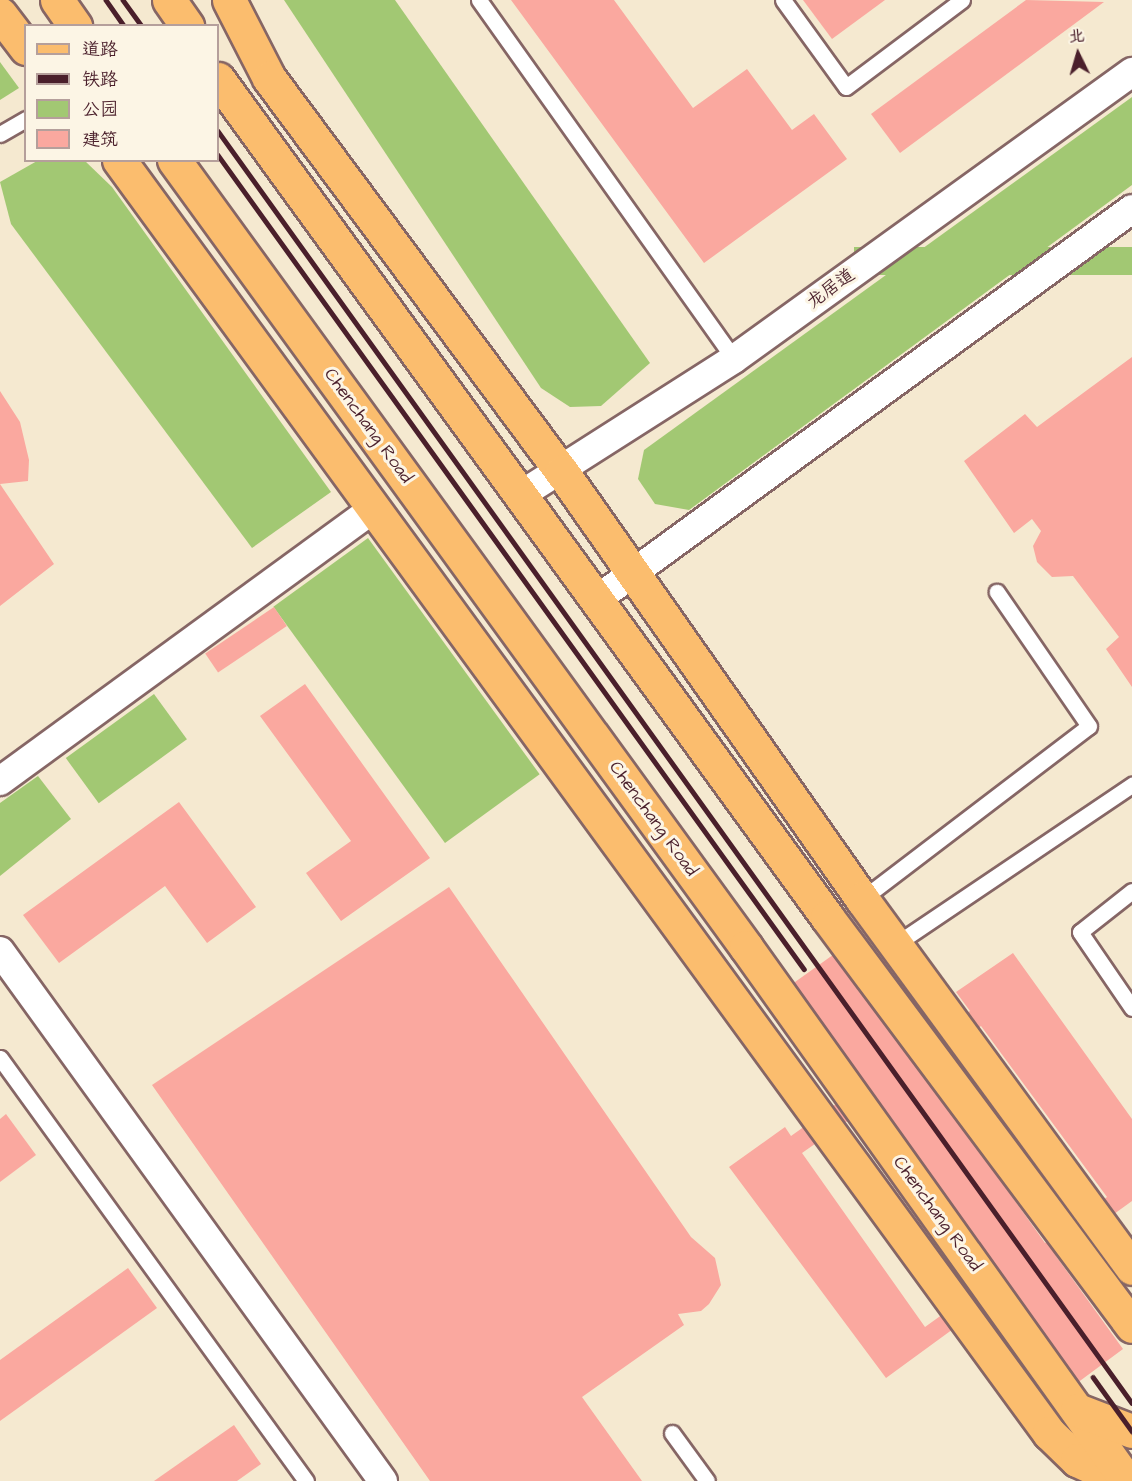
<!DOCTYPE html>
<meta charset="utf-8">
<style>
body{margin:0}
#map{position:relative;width:1132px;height:1481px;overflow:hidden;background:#f5e9d0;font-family:"Architects Daughter","LXGW WenKai TC",sans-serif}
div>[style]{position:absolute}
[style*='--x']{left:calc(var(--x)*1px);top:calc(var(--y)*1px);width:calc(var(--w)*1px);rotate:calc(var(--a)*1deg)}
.green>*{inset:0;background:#a2c873;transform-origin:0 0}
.building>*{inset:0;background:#faa89f;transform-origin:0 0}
.roads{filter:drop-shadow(2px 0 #866665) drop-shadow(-2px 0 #866665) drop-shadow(0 2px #866665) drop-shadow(0 -2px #866665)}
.service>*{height:15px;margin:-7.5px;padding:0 7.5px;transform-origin:7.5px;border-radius:7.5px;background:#fff}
.minor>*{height:28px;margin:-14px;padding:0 14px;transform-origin:14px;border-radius:14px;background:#fff}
.primary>*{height:33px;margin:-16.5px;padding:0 16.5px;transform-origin:16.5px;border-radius:16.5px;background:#fbbd6e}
.rail>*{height:4.5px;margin:-2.25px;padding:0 2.25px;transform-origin:2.25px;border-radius:2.25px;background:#4a1f2b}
span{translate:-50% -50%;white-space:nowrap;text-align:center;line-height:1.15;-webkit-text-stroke:6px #fcf5e5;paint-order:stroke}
.street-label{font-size:18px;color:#4a1f2b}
.legend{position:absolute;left:24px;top:24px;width:195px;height:138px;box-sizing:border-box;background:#fcf5e5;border:2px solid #b59f9b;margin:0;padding:8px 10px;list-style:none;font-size:18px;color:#4a1f2b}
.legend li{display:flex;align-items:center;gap:12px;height:30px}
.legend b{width:30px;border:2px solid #b59f9b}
.north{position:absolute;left:1048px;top:24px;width:60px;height:60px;-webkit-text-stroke:4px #fcf5e5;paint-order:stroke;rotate:355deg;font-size:16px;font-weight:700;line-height:24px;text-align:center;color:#4a1f2b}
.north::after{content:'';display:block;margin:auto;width:21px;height:27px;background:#4a1f2b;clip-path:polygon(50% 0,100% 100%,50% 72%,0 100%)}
</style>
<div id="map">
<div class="green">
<i style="clip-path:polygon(284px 0,395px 0,650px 363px,601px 406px,570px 407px,541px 388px)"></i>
<i style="clip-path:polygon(0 62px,19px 88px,0 100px)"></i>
<i style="clip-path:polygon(1132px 97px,1132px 185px,689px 510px,655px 504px,638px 479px,644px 450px)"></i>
<i style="clip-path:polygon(37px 161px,85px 161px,112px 187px,331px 492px,252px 548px,11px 224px,0 182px)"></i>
<i style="left:1132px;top:247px;width:28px;height:278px;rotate:90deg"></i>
<i style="left:368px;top:538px;width:292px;height:117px;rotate:54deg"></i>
<i style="left:154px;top:694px;width:56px;height:109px;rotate:54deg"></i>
<i style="clip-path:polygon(38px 776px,71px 819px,0 876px,0 803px)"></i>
</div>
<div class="building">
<i style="clip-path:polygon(511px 0,614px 0,693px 108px,747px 69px,792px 130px,814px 114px,847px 159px,704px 263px)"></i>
<i style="clip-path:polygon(803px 0,885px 0,832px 39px)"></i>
<i style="clip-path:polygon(1026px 0,1104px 2px,900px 153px,871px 114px)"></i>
<i style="clip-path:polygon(1132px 357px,1132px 687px,1106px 649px,1119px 637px,1073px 576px,1052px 577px,1037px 562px,1033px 546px,1041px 531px,1032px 519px,1014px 533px,964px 461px,1025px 414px,1037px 427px)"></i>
<i style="clip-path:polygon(0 391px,20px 422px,29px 460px,28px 481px,0 484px,54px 564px,0 606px)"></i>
<i style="left:274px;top:607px;width:23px;height:83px;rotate:56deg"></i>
<i style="clip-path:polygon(305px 684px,430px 858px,341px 921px,306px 873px,351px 841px,260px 716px)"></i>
<i style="clip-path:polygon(179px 802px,256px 907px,207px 943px,165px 886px,59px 963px,23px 915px)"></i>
<i style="clip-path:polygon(449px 887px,691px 1237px,715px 1258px,721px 1285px,709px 1304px,701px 1311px,678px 1314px,684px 1325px,582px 1397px,642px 1481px,430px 1481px,152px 1085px)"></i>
<i style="clip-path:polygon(evenodd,837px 952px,910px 1052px,970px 1011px,956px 992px,1013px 953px,1132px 1119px,1132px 1201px,1056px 1256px,1123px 1349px,1069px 1389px,1001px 1294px,886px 1378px,729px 1167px,785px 1127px,791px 1136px,857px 1089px,788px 987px,837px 952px,981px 1026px,1107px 1197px,1045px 1243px,921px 1069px,981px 1026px,837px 952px,869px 1106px,993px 1278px,925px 1327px,802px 1153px,869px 1106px)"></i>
<i style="clip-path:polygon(6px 1114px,36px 1155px,0 1182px,0 1119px)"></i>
<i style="clip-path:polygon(128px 1268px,157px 1308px,0 1421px,0 1360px)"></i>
<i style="clip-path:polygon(234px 1425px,261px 1464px,237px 1481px,154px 1481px)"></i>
</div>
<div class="roads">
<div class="service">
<i style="--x:479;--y:0;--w:440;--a:54.6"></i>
<i style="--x:783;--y:0;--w:107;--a:54.1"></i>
<i style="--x:846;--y:87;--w:145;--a:-36.9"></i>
<i style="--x:0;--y:134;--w:30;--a:-30"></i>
<i style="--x:1132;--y:891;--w:66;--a:141.7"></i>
<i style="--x:1080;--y:932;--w:92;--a:55.6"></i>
<i style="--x:862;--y:899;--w:285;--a:-37.3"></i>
<i style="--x:1089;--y:726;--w:163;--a:-124.5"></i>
<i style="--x:896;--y:944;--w:285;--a:-34"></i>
<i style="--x:0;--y:1058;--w:522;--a:54.12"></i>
<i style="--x:672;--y:1433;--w:59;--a:53.9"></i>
</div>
<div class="minor">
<i style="--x:522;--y:494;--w:251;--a:-32.5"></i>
<i style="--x:734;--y:359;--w:491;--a:-35.8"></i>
<i style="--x:596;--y:600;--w:663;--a:-36.11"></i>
<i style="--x:0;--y:781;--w:464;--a:-36.1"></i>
<i style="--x:0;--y:951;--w:654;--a:54.15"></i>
</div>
<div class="primary">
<i style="--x:57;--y:0;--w:32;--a:55"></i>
<i style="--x:169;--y:0;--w:32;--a:55"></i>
<i style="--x:229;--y:0;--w:88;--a:62.9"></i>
<i style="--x:269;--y:78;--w:491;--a:53.4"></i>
<i style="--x:562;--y:472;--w:522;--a:54.91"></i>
<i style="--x:862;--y:899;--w:457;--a:53.8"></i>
<i style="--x:0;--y:14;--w:43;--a:52.6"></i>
<i style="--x:218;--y:79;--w:1036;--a:53.99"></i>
<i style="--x:827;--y:917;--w:510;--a:53.29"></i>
<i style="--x:119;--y:160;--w:1577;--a:53.85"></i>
<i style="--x:1049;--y:1433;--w:39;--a:44"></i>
<i style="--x:1077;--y:1460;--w:50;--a:25"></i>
<i style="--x:174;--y:160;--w:973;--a:53.99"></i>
<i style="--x:746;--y:947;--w:656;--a:54.49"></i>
<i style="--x:1077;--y:1410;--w:59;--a:20.9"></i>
</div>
</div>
<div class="rail">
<i style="--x:106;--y:0;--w:32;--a:55"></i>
<i style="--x:123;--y:0;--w:32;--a:54"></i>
<i style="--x:218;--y:131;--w:1566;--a:54.3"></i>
<i style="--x:218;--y:155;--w:1003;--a:54.25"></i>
<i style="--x:1093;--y:1377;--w:67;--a:54.2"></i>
</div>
<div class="street-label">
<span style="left:831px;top:289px;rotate:-36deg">龙居道</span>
<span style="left:368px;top:426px;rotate:54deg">Chenchang Road</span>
<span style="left:653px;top:819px;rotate:54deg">Chenchang Road</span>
<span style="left:937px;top:1214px;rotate:54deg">Chenchang Road</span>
</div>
<ul class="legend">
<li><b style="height:8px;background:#fbbd6e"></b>道路</li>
<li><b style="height:8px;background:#4a1f2b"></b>铁路</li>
<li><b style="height:16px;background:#a2c873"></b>公园</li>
<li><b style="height:16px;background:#faa89f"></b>建筑</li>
</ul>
<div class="north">北</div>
</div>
